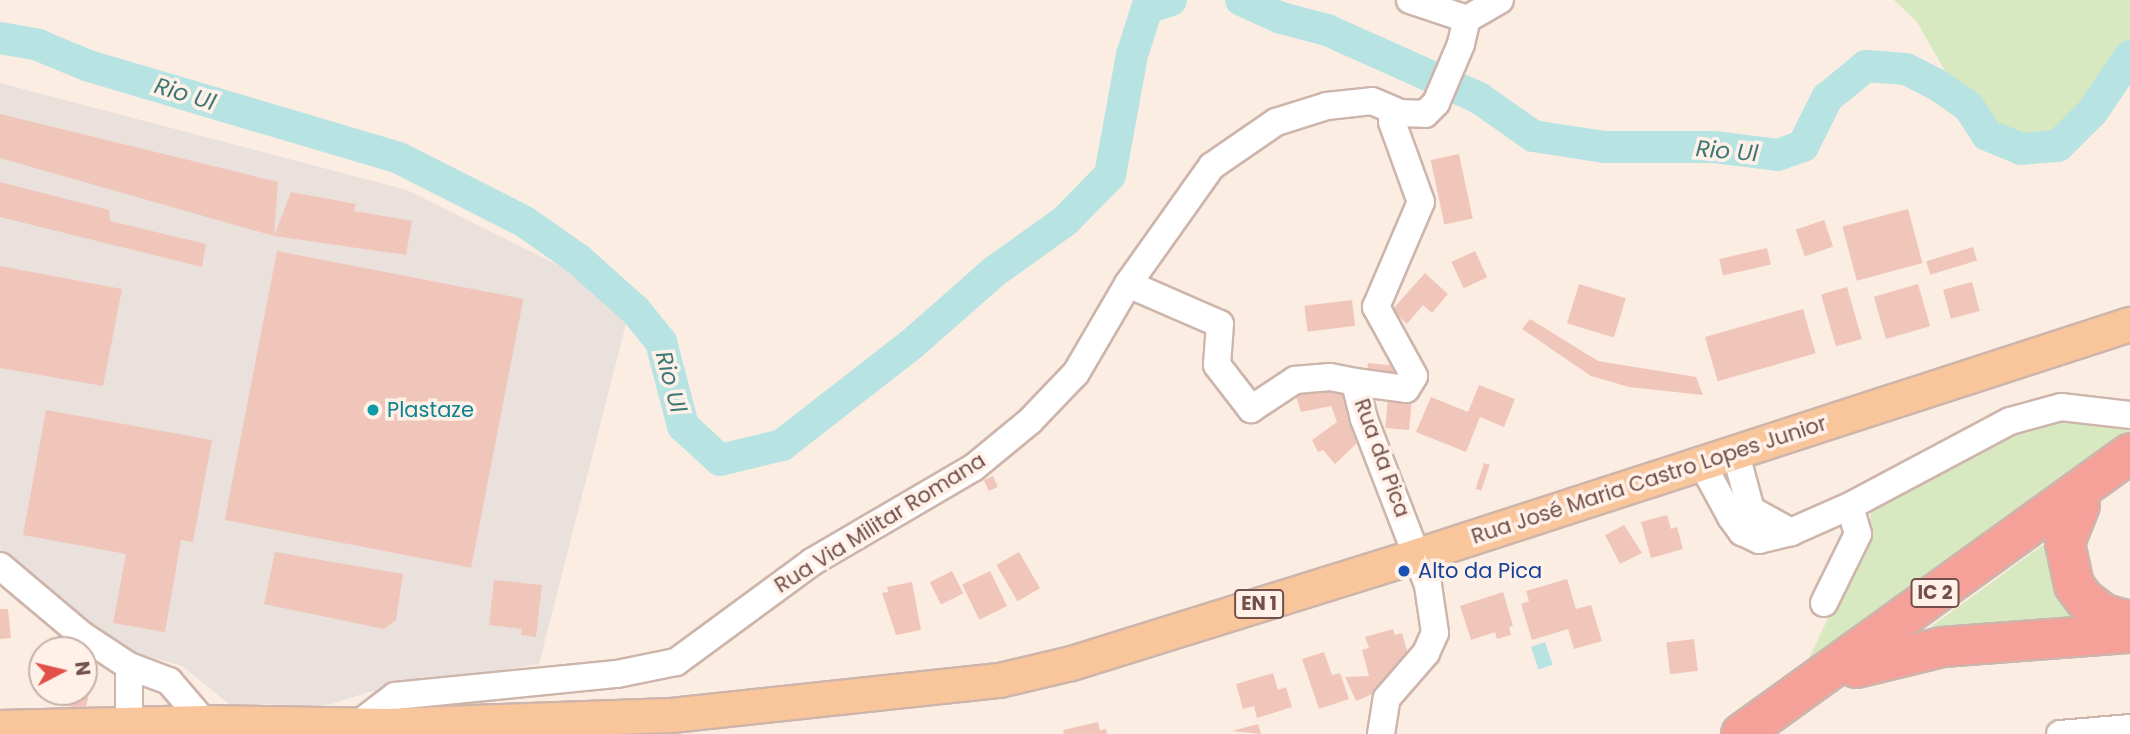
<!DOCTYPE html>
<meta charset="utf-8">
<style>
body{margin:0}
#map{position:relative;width:2130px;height:734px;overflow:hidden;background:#fbede2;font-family:Poppins,sans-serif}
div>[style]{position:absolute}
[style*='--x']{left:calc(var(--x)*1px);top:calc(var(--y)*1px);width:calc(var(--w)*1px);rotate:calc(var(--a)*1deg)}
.industrial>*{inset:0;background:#eae1dd}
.green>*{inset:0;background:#d8e8c1}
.water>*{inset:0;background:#b7e4e3;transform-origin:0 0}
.river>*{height:32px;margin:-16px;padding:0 16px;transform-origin:16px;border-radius:16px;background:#b7e4e3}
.building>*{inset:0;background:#f0c6ba;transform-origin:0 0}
.roads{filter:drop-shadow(2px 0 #ceb5ac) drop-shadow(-2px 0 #ceb5ac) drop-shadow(0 2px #ceb5ac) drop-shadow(0 -2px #ceb5ac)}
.minor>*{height:26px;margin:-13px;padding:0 13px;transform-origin:13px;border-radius:13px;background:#fff}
.major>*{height:33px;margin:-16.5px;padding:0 16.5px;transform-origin:16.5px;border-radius:16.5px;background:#f9c59b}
.highway>*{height:38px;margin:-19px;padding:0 19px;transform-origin:19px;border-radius:19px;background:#f5a19a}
.dots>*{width:19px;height:19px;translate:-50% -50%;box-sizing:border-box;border:4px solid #fff1e8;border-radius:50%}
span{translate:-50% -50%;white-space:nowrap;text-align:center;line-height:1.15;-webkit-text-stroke:7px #fff1e8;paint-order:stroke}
.shield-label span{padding:2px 5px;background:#fff1e8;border:2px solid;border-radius:5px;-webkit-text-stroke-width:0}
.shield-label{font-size:19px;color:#725049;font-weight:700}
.culture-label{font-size:21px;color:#0d838f}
.left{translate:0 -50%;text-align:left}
.street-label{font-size:21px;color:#725049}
.transit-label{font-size:21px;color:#164399}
.water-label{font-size:23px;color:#3d7877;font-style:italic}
.north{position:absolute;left:28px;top:636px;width:70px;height:70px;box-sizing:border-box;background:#fff1e8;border:2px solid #c7b1a8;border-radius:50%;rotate:83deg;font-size:19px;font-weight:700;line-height:28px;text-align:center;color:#725049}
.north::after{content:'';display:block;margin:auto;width:24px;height:32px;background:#e35049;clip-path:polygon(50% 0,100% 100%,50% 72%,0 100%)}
</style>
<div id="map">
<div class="industrial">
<i style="clip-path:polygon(0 83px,407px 190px,570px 271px,627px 320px,539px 664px,369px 692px,328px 705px,229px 704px,182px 666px,121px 648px,0 551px)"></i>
</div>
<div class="green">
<i style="clip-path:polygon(1894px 0,2130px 0,2130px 44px,2056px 141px,2030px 143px,2002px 136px,1988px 126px,1945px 71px,1917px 22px)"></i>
<i style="clip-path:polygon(2066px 420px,2113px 424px,2130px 430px,2130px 439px,1813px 665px,1810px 656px,1868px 535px,1872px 507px,2017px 432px)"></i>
<i style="clip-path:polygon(2054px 537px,2105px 626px,1910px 642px)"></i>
</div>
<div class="water">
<i style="left:1545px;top:642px;width:24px;height:15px;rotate:71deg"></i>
</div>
<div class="river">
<i style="--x:1241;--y:0;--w:44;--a:24.2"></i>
<i style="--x:1281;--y:18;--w:48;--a:14.6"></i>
<i style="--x:1327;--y:30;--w:167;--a:24.1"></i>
<i style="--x:1479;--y:98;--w:66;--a:35.1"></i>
<i style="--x:1533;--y:136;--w:72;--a:8.8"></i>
<i style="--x:1604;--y:147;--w:110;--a:0"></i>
<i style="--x:1714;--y:147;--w:64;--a:7.1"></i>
<i style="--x:1778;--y:155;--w:27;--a:-20"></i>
<i style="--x:1803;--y:146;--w:54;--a:-63.4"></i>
<i style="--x:1827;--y:98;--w:50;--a:-39.4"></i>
<i style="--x:1866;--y:66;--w:40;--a:4.3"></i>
<i style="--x:1906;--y:69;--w:37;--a:27"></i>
<i style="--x:1939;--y:86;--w:37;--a:35"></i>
<i style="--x:1969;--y:107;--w:33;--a:57"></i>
<i style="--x:1987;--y:135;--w:37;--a:22"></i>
<i style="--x:2021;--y:149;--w:37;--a:-5"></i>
<i style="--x:2058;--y:146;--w:49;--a:-45"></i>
<i style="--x:2093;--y:111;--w:66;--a:-56.1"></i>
<i style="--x:0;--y:38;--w:39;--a:10"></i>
<i style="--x:38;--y:45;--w:55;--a:22.4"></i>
<i style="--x:89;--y:66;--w:323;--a:16.5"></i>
<i style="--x:399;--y:158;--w:141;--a:26.9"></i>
<i style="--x:525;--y:222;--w:66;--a:35.1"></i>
<i style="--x:579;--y:260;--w:76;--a:41.8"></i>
<i style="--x:636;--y:311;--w:40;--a:51"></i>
<i style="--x:661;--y:342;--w:87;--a:75.3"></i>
<i style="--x:683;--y:426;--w:50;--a:42.6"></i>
<i style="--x:720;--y:460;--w:64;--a:-13.6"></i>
<i style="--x:782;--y:445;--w:166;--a:-37.9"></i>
<i style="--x:913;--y:343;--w:109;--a:-41.3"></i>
<i style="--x:995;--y:271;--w:86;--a:-35.5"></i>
<i style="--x:1065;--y:221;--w:64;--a:-45.6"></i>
<i style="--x:1110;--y:175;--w:122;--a:-79.6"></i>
<i style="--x:1132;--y:55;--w:49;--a:-72.3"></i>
<i style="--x:1147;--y:8;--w:25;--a:-18"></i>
</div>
<div class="building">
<i style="clip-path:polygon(0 114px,278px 182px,274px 236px,0 158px)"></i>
<i style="left:1459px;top:154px;width:66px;height:29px;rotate:78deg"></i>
<i style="clip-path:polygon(0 182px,109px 210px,110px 221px,206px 244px,202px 267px,0 217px)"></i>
<i style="clip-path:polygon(291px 192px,356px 204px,354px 211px,412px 221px,406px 255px,274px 236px)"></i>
<i style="left:1908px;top:209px;width:56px;height:68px;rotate:75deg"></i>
<i style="left:1824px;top:220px;width:28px;height:30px;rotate:71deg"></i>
<i style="left:1973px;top:247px;width:14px;height:49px;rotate:73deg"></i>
<i style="left:1767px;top:248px;width:17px;height:49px;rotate:77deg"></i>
<i style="left:277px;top:251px;width:251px;height:274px;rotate:11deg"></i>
<i style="left:1475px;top:251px;width:29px;height:26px;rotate:65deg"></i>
<i style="clip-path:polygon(0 266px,122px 289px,103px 386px,0 368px)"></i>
<i style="clip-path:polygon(1425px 273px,1448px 294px,1432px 313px,1423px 305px,1407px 324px,1392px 310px)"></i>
<i style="left:1972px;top:282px;width:30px;height:30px;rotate:75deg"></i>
<i style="left:1579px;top:284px;width:49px;height:41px;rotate:17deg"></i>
<i style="left:1918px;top:284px;width:44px;height:46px;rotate:74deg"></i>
<i style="left:1847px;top:287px;width:54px;height:27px;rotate:74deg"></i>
<i style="left:1352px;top:300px;width:26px;height:48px;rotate:83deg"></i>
<i style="left:1803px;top:309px;width:46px;height:102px;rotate:74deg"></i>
<i style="clip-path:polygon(1530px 319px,1598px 361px,1696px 377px,1703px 395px,1629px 387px,1591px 376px,1522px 329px)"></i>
<i style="left:1368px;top:363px;width:31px;height:14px;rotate:6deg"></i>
<i style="clip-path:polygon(1328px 379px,1330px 391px,1344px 387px,1358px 423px,1356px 444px,1335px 464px,1323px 450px,1318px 452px,1312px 440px,1337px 422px,1331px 406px,1301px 412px,1296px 396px,1307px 393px,1304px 381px)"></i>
<i style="clip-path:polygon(1479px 385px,1515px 399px,1504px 427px,1480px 417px,1466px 452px,1416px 432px,1431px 397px,1468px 412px)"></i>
<i style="left:1388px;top:397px;width:24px;height:31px;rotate:5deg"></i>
<i style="clip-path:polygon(46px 410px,212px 440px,193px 542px,181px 540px,165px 632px,113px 623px,126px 554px,23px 535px)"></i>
<i style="left:1484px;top:463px;width:6px;height:27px;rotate:18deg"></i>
<i style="left:993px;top:476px;width:12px;height:10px;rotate:66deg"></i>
<i style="clip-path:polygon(1667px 515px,1671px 529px,1677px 527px,1683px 549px,1651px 558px,1641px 522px)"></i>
<i style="clip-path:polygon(1624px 525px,1642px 553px,1620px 564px,1605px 535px)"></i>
<i style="clip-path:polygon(275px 552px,403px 574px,396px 620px,384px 629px,264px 604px)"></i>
<i style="left:1019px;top:552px;width:42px;height:26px;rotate:60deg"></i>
<i style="left:952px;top:571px;width:25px;height:25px;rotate:63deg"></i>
<i style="left:990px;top:571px;width:39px;height:31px;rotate:64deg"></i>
<i style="clip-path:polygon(1567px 579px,1576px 609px,1591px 605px,1602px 641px,1574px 649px,1568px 629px,1532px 640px,1521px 604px,1529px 601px,1526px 591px)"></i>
<i style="clip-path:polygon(494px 580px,542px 585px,536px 637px,521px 635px,522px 629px,489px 625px)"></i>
<i style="clip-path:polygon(912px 582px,921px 630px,896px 635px,882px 593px,888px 592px,887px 587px)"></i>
<i style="clip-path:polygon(1503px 592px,1513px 626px,1509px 627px,1511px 635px,1497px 639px,1495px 632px,1471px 640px,1460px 606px)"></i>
<i style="clip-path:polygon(0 609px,8px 609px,11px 638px,0 639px)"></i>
<i style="clip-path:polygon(1393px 629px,1395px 635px,1402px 633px,1409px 657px,1401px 659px,1403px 666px,1394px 685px,1356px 701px,1345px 677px,1369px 676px,1362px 650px,1369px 648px,1365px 637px)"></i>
<i style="left:1694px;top:639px;width:32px;height:28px;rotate:83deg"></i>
<i style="clip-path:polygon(1324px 652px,1332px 675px,1340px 673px,1349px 699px,1319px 709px,1302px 659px)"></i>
<i style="clip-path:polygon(1273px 673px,1278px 690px,1286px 687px,1292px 707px,1257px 718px,1254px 706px,1243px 709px,1236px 684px)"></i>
<i style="clip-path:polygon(84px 674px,91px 686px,85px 711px,68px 706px,71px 692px,84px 692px)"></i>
<i style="clip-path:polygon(1098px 722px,1100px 730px,1106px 729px,1107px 734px,1064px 734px,1063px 730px)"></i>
<i style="clip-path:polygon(1258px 724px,1261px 734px,1232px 731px)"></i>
</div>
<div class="roads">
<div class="minor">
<i style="--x:1410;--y:0;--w:60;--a:18.4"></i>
<i style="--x:1128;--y:284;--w:100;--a:23.5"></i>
<i style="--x:1220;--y:324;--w:41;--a:94.2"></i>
<i style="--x:1217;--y:365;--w:56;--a:52.3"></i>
<i style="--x:1251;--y:409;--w:53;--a:-33.4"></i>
<i style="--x:1295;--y:380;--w:35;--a:-5"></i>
<i style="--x:1330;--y:377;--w:25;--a:11"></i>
<i style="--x:1735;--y:451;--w:61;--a:74.8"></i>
<i style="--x:1751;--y:510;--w:46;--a:28.8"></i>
<i style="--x:1701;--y:462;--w:63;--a:61.4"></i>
<i style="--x:1731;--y:517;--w:19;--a:54"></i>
<i style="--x:1742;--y:532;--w:19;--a:25"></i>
<i style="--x:1759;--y:540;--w:33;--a:-14"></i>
<i style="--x:1791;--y:532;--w:64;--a:-23.8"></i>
<i style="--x:1850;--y:506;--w:181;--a:-28"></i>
<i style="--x:2010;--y:421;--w:53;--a:-15.4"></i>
<i style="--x:2061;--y:407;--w:69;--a:6.6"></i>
<i style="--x:0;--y:566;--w:107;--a:40.1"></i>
<i style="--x:82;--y:635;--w:56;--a:33.4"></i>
<i style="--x:129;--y:666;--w:43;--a:20.6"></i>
<i style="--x:169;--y:681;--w:54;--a:49.5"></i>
<i style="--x:1824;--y:603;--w:77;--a:-63.8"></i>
<i style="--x:1858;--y:534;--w:29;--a:-106"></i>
<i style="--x:129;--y:666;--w:60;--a:90"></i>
<i style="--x:357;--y:732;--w:7;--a:-90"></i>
<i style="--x:357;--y:725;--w:48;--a:-37.3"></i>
<i style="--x:395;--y:696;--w:223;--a:-5.7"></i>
<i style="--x:617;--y:674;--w:60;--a:-11.5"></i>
<i style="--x:676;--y:662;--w:169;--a:-36.3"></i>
<i style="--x:812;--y:562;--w:186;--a:-30.3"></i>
<i style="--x:973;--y:468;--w:74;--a:-39.5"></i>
<i style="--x:1030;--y:421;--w:66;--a:-46.2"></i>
<i style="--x:1076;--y:373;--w:103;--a:-59.7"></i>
<i style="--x:1128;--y:284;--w:145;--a:-54.6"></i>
<i style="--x:1212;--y:166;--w:78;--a:-34.5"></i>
<i style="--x:1276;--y:122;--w:53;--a:-17.4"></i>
<i style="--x:1327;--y:106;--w:45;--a:-6.3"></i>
<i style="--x:1372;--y:101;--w:30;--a:23"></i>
<i style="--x:1400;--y:113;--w:25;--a:2"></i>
<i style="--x:1425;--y:114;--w:16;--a:-45"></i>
<i style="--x:1436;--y:103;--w:64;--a:-67"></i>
<i style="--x:1461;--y:44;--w:26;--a:-77"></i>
<i style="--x:1467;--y:19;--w:38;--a:-30"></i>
<i style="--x:1381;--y:734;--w:36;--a:-81"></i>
<i style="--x:1387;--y:698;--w:60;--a:-49.1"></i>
<i style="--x:1426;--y:653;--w:22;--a:-66"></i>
<i style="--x:1435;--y:633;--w:49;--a:-98.3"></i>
<i style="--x:1428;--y:585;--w:178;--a:-111.1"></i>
<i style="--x:1364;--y:419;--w:38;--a:-104"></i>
<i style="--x:1355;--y:382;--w:51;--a:7.8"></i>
<i style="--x:1406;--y:389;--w:15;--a:-58"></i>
<i style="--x:1414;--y:376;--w:79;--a:-118.8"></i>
<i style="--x:1376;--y:307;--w:114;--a:-66.8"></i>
<i style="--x:1421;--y:202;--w:85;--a:-109.9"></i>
<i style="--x:1392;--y:122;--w:12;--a:-48"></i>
<i style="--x:2060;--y:734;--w:70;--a:-4.9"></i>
</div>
<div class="major">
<i style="--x:0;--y:727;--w:204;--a:-1.4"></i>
<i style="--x:204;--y:722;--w:183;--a:0.9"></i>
<i style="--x:387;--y:725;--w:284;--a:-2"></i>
<i style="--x:671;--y:715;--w:330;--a:-6.1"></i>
<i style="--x:999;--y:680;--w:74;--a:-13.3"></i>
<i style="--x:1071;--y:663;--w:363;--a:-17.3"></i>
<i style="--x:1418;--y:555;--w:749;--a:-17.98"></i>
</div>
<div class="highway">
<i style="--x:2080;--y:505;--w:41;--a:111.5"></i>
<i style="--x:2065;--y:543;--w:43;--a:77.9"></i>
<i style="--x:2074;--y:585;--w:17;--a:54"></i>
<i style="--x:2084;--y:599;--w:25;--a:37"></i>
<i style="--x:2104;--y:614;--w:27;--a:15"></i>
<i style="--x:1856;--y:668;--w:89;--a:-13.7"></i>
<i style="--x:1942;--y:647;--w:189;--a:-4.3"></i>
<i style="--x:1741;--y:734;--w:480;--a:-35.8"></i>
</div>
</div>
<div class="dots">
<i style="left:373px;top:410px;background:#0f9aa8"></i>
<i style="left:1404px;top:571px;background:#1a4fb4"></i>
</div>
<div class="shield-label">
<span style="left:1935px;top:593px">IC 2</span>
<span style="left:1259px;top:604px">EN 1</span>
</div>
<div class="culture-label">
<span class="left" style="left:387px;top:410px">Plastaze</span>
</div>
<div class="street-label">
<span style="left:1382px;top:458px;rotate:70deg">Rua da Pica</span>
<span style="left:1649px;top:480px;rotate:-18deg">Rua José Maria Castro Lopes Junior</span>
<span style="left:880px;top:523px;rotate:-32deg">Rua Via Militar Romana</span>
</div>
<div class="transit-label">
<span class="left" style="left:1418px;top:571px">Alto da Pica</span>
</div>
<div class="water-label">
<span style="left:185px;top:94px;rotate:17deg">Rio Ul</span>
<span style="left:1727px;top:151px;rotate:5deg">Rio Ul</span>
<span style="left:671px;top:382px;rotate:75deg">Rio Ul</span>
</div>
<div class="north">N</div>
</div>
